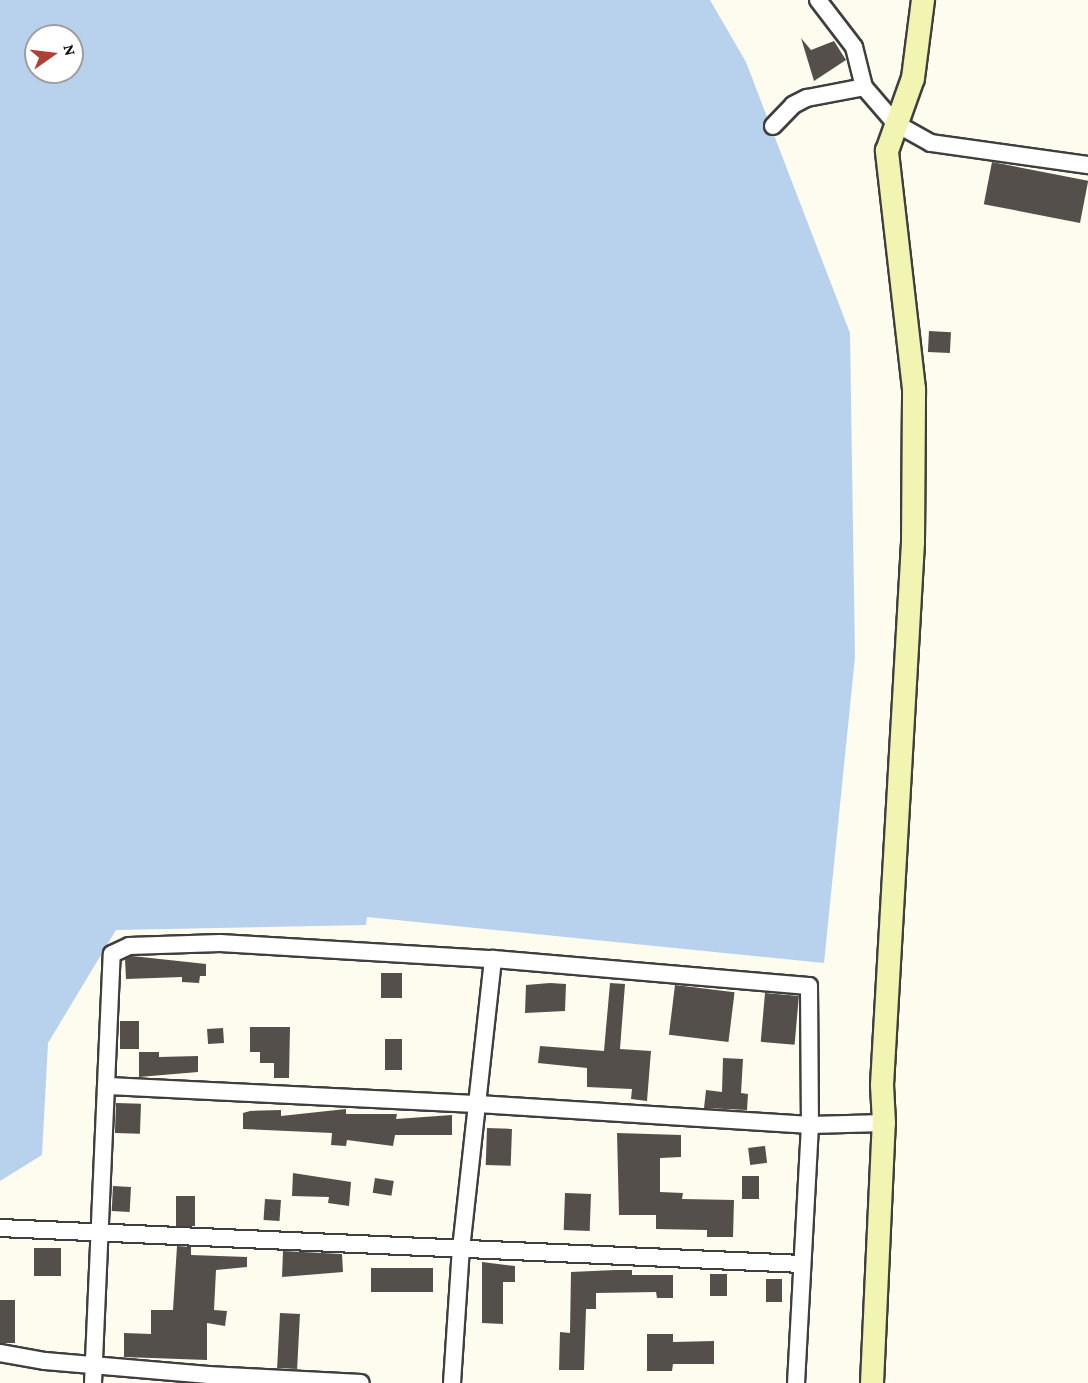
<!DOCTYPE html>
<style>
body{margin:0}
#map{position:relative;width:1088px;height:1383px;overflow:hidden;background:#fdfcee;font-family:"Crimson Pro",serif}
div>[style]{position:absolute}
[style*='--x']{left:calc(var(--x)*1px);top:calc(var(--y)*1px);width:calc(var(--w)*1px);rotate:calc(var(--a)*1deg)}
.water>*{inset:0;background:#b8d2ee}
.building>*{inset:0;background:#544f4a;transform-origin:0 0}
.roads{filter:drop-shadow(2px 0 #3f3f3f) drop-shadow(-2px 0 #3f3f3f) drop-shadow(0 2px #3f3f3f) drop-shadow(0 -2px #3f3f3f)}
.street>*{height:16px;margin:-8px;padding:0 8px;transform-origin:8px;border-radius:8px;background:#fff}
.secondary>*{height:22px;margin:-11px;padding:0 11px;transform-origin:11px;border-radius:11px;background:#f2f5b1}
span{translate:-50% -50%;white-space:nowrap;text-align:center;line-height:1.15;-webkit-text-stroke:6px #fff;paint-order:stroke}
.north{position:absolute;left:24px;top:24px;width:60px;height:60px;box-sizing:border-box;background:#fff;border:2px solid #9e9e9e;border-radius:50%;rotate:76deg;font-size:16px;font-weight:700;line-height:24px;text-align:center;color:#0c0c0c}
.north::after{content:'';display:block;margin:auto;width:21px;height:27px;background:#ab4235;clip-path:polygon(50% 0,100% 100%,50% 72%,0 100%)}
</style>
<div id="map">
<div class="water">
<i style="clip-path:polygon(evenodd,0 0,710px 0,746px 62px,850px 333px,855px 657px,824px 963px,367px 917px,366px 925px,116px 930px,48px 1043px,42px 1155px,0 1181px,0 0,36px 36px,72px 36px,72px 72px,36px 72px,36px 36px)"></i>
</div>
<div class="building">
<i style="clip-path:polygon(801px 38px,811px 50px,834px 41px,846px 60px,814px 81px)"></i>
<i style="left:992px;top:162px;width:98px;height:43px;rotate:11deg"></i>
<i style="left:929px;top:331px;width:22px;height:21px;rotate:3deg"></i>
<i style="clip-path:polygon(132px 956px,206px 964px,206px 976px,200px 976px,199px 983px,182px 982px,182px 977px,126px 979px,125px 959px)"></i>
<i style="left:381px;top:973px;width:21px;height:25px"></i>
<i style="clip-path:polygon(550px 983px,566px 984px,565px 1011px,525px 1013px,526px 985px)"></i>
<i style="clip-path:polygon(610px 983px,625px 984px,620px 1049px,651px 1051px,647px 1101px,631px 1099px,632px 1089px,587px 1087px,587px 1068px,538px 1063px,540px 1046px,604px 1051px)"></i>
<i style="left:675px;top:985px;width:60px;height:50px;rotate:7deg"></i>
<i style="left:765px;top:993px;width:34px;height:49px;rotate:5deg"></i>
<i style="left:120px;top:1021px;width:19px;height:28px"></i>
<i style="clip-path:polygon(250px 1027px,290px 1027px,289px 1078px,274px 1078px,274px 1063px,260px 1063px,260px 1052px,250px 1052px)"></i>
<i style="left:223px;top:1028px;width:15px;height:16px;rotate:86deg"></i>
<i style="left:385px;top:1039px;width:17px;height:31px"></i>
<i style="clip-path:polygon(139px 1052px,159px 1052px,159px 1057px,198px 1056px,198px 1072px,139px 1077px)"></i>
<i style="clip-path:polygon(723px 1058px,743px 1059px,741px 1093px,748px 1094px,747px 1110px,704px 1108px,706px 1090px,722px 1092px)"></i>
<i style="left:116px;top:1103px;width:25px;height:30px;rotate:2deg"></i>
<i style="clip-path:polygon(346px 1109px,346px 1114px,397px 1114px,396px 1119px,452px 1115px,452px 1135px,395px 1135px,393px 1146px,347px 1140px,346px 1146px,331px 1145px,332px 1133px,243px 1129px,243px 1113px,250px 1111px,281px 1110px,281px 1116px)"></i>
<i style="left:487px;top:1128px;width:25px;height:37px;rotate:2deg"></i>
<i style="clip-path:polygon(617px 1133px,681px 1135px,681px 1157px,660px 1158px,660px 1192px,683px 1193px,682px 1199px,734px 1200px,733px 1237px,707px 1237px,707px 1230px,656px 1229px,656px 1215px,619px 1215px)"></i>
<i style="left:765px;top:1146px;width:17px;height:17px;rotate:83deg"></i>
<i style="clip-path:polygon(293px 1173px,351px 1182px,349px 1206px,328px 1203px,329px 1197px,292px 1196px)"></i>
<i style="left:742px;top:1176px;width:17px;height:23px"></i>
<i style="left:375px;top:1178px;width:19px;height:15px;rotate:9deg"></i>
<i style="left:113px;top:1186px;width:18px;height:25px;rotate:3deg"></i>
<i style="left:565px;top:1193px;width:26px;height:37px;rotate:2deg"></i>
<i style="left:195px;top:1196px;width:30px;height:19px;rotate:90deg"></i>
<i style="left:265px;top:1199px;width:16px;height:21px;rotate:4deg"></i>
<i style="clip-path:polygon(177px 1246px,191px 1247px,191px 1255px,247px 1257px,247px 1267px,216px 1270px,214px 1310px,227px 1311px,225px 1326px,207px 1323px,207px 1360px,124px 1357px,124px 1333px,151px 1334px,151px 1310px,173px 1310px)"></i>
<i style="left:34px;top:1248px;width:27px;height:28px"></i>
<i style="clip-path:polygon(283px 1251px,342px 1254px,343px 1272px,282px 1277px)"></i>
<i style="clip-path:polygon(482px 1262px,515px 1266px,515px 1282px,503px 1282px,503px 1324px,482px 1323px)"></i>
<i style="left:371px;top:1268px;width:62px;height:24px"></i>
<i style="clip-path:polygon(615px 1270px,632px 1270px,632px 1275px,673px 1275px,673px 1298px,657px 1298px,656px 1292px,596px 1293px,596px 1309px,586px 1309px,584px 1370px,559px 1370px,560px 1332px,570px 1333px,571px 1272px)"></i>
<i style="left:710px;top:1274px;width:17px;height:22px"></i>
<i style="left:766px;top:1279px;width:16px;height:23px"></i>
<i style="left:0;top:1300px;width:15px;height:43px"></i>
<i style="left:280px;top:1313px;width:20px;height:55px;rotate:3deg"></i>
<i style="clip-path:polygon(647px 1334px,673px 1334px,673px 1342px,714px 1341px,714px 1364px,673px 1364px,672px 1371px,647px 1371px)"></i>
</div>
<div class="roads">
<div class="street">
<i style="--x:818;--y:0;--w:59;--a:52.5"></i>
<i style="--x:854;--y:47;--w:41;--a:76"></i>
<i style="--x:864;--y:87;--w:48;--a:49.3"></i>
<i style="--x:895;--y:123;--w:41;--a:29.1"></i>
<i style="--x:931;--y:143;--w:159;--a:8"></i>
<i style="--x:773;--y:126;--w:29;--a:-46"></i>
<i style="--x:793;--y:105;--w:16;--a:-27"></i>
<i style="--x:807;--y:98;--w:58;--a:-10.9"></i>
<i style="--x:106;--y:1086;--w:372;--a:2.8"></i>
<i style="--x:478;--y:1104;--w:333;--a:3.6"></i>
<i style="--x:810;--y:1125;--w:74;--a:-1.5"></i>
<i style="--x:0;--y:1228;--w:803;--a:2.57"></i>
<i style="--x:0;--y:1353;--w:46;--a:10.1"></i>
<i style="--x:45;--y:1361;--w:164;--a:4.9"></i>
<i style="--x:208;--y:1375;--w:153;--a:3"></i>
<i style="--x:93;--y:1383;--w:429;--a:-87.5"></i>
<i style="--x:112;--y:954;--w:19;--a:-25"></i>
<i style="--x:129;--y:946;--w:91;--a:-1.9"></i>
<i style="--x:220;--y:943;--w:273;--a:3.4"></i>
<i style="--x:493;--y:959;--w:317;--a:4.9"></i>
<i style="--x:809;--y:986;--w:139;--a:89.6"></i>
<i style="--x:810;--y:1125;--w:258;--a:93.1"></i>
<i style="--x:452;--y:1383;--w:134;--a:-86.2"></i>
<i style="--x:461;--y:1249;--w:292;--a:-83.7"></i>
</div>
<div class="secondary">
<i style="--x:872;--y:1383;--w:260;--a:-87.4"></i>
<i style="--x:884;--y:1123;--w:38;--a:-93"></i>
<i style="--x:882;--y:1085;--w:544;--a:-86.73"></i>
<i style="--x:913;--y:542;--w:153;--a:-89.6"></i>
<i style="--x:914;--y:389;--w:240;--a:-96.5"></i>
<i style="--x:887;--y:151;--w:77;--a:-70.4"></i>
<i style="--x:913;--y:78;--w:79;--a:-82.7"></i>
</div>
</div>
<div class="north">N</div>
</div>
